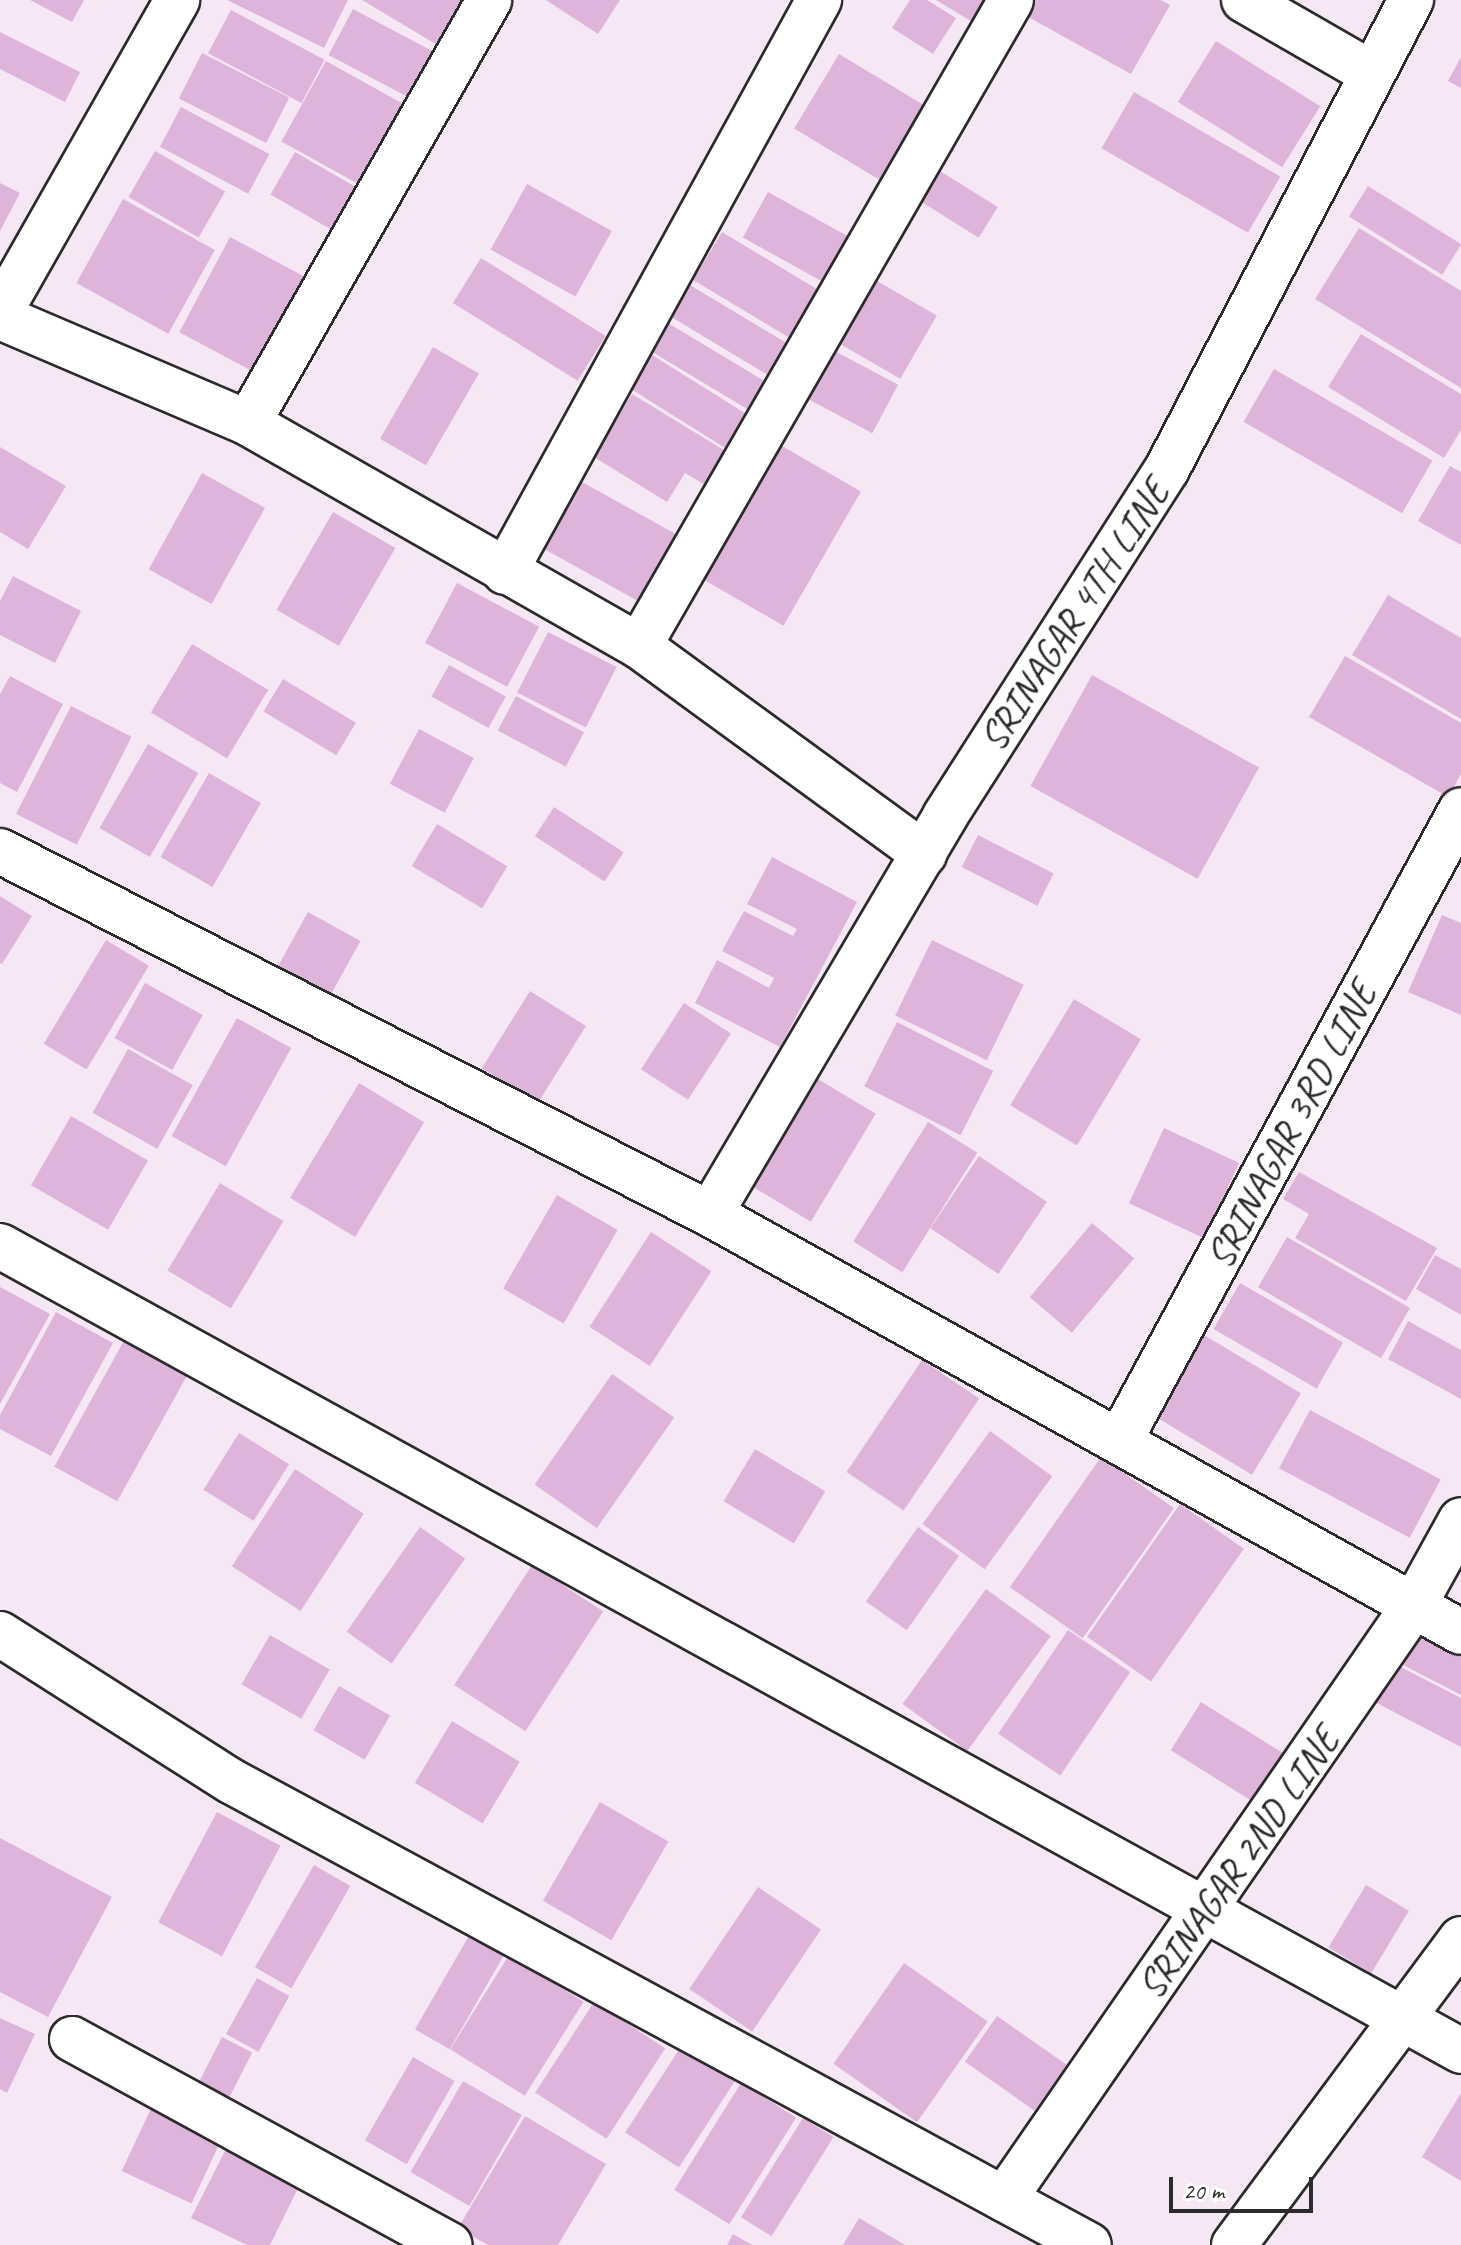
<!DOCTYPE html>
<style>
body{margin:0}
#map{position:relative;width:1461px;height:2245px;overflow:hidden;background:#f5e8f4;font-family:Caveat,sans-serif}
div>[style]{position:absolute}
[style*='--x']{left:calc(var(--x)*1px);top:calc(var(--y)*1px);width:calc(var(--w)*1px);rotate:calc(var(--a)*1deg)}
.building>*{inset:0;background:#dfb4da;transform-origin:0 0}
.roads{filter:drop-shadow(2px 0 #2b2b2b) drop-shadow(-2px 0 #2b2b2b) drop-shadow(0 2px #2b2b2b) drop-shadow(0 -2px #2b2b2b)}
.street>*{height:44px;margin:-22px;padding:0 22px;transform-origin:22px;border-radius:22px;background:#fff}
span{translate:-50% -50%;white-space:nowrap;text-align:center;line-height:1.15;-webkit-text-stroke:6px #fff;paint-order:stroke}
.street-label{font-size:40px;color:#2b2b2b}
.scale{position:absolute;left:1169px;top:2177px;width:144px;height:36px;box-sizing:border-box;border:4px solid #2b2b2b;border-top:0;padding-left:10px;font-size:24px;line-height:28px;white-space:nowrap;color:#2b2b2b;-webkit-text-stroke:6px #fff;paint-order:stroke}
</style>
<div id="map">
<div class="building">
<i style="clip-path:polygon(30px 0,84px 0,72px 22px)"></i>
<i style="clip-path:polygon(227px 0,348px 0,324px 48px)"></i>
<i style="clip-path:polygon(362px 0,464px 0,439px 46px)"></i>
<i style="clip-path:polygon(546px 0,620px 0,598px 34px)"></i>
<i style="clip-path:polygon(910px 0,927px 0,956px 18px,933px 54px,892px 28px)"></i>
<i style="clip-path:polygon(936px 0,995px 0,979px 26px)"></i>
<i style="clip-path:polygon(1028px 0,1161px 0,1170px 5px,1131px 74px,1021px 13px)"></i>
<i style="left:353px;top:9px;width:95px;height:52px;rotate:28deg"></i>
<i style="left:231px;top:10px;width:106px;height:49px;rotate:28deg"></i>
<i style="clip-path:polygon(0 32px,80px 72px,65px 102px,0 69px)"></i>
<i style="left:1216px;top:41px;width:123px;height:72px;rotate:32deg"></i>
<i style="left:202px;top:53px;width:98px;height:51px;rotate:27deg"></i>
<i style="left:839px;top:54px;width:116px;height:87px;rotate:31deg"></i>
<i style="clip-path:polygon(1461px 57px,1461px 88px,1448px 81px)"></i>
<i style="left:326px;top:61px;width:90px;height:92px;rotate:29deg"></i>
<i style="left:1134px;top:92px;width:169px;height:65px;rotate:30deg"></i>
<i style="left:181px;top:107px;width:100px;height:45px;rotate:28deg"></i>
<i style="left:155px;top:151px;width:81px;height:53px;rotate:30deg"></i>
<i style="left:295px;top:152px;width:75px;height:49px;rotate:30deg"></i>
<i style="left:924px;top:161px;width:87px;height:36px;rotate:32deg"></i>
<i style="clip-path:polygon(0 183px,20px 193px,0 231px)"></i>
<i style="left:527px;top:184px;width:97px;height:75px;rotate:29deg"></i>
<i style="left:1368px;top:186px;width:110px;height:36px;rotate:32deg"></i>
<i style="left:768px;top:192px;width:98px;height:52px;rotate:29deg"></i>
<i style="left:123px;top:199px;width:105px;height:96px;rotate:29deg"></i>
<i style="clip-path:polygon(1359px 228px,1461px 291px,1461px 388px,1315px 299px)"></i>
<i style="left:722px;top:232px;width:112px;height:56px;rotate:31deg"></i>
<i style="left:230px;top:237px;width:84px;height:108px;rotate:28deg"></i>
<i style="left:481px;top:258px;width:147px;height:53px;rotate:32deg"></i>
<i style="left:858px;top:270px;width:91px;height:73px;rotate:30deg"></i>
<i style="left:690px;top:285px;width:117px;height:37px;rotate:31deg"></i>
<i style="left:663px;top:320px;width:131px;height:33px;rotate:31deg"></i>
<i style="clip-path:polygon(1361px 334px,1461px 394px,1461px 430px,1444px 458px,1328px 387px)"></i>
<i style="left:433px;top:347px;width:53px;height:106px;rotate:30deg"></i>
<i style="left:831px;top:349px;width:76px;height:55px;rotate:28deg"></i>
<i style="left:652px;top:355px;width:116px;height:40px;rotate:32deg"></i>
<i style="left:1274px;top:369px;width:183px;height:61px;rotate:30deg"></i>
<i style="clip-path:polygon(632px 394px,732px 455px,712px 489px,685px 473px,667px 502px,594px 457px)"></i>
<i style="left:770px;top:439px;width:105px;height:155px;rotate:30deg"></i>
<i style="clip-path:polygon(0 447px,66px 486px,28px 549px,0 532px)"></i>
<i style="clip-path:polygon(1450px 466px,1461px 472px,1461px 545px,1418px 521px)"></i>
<i style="left:202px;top:473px;width:72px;height:110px;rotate:29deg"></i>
<i style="left:573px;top:477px;width:135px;height:77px;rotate:29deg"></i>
<i style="left:333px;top:512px;width:72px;height:113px;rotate:30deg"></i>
<i style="clip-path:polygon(13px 576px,81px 611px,55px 663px,0 635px,0 601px)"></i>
<i style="left:457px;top:583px;width:93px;height:68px;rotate:28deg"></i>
<i style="clip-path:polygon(1388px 595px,1461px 638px,1461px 719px,1352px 655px)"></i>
<i style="left:548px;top:632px;width:77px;height:68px;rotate:27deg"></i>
<i style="left:192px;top:644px;width:89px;height:80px;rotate:31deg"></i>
<i style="clip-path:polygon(1345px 656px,1461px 723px,1461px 774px,1448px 797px,1309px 717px)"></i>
<i style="left:449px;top:665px;width:65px;height:36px;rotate:29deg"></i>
<i style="left:1092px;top:675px;width:191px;height:127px;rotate:29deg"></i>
<i style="clip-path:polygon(10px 676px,63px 704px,17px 792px,0 783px,0 694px)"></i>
<i style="left:283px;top:679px;width:85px;height:38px;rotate:31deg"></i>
<i style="left:516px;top:696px;width:77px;height:39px;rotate:28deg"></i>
<i style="left:71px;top:706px;width:68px;height:121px;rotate:27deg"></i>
<i style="left:419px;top:729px;width:62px;height:62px;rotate:28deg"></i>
<i style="left:148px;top:744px;width:58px;height:97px;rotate:30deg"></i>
<i style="left:209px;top:773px;width:60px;height:97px;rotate:30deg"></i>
<i style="left:554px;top:807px;width:83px;height:35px;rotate:33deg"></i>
<i style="left:437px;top:824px;width:82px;height:49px;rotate:31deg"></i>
<i style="left:978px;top:835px;width:85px;height:36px;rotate:27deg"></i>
<i style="clip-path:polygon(772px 857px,857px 902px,780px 1047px,695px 1003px,717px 960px,769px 988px,774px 978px,722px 951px,744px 911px,793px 936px,797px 929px,747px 904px)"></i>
<i style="clip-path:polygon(0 896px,32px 916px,2px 964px,0 963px)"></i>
<i style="left:308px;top:912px;width:60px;height:78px;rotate:29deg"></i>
<i style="clip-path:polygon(1442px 915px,1461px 923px,1461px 1015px,1408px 992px)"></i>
<i style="left:106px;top:940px;width:50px;height:121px;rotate:31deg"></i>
<i style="left:932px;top:940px;width:102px;height:84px;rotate:26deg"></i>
<i style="left:145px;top:983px;width:66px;height:63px;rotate:29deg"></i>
<i style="left:530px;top:991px;width:66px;height:91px;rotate:32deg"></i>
<i style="left:1074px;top:999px;width:78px;height:124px;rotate:31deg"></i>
<i style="left:684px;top:1003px;width:56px;height:79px;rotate:33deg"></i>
<i style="left:237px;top:1018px;width:62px;height:135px;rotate:29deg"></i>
<i style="left:897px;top:1022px;width:108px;height:72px;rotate:27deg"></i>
<i style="left:128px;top:1049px;width:74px;height:73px;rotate:29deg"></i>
<i style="left:808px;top:1073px;width:79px;height:126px;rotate:31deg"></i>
<i style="left:359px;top:1083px;width:76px;height:134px;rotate:31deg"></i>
<i style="left:71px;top:1116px;width:89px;height:80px;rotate:30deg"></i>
<i style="left:928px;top:1122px;width:58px;height:141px;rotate:32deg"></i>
<i style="left:1164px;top:1128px;width:83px;height:83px;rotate:25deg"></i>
<i style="left:979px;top:1156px;width:82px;height:87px;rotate:34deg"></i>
<i style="clip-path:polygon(1299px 1172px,1437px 1248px,1406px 1301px,1295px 1238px,1309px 1214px,1283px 1199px)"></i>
<i style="left:220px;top:1183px;width:74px;height:102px;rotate:31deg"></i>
<i style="left:557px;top:1195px;width:70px;height:108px;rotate:30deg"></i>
<i style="left:1092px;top:1223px;width:55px;height:97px;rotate:40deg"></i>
<i style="left:651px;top:1232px;width:72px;height:113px;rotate:33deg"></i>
<i style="left:1287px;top:1237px;width:142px;height:58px;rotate:30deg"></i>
<i style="clip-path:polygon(1435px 1255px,1461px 1269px,1461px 1315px,1416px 1289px)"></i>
<i style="left:1240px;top:1283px;width:119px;height:53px;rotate:30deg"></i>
<i style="clip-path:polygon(0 1287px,50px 1314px,0 1404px)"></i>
<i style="clip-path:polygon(56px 1312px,113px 1343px,51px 1456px,0 1429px,0 1415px)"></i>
<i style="clip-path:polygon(1408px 1321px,1461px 1350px,1461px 1399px,1388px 1359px)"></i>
<i style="left:1199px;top:1332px;width:119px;height:95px;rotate:31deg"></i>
<i style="left:126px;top:1337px;width:72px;height:148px;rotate:29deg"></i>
<i style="left:922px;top:1360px;width:69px;height:135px;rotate:34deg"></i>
<i style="left:612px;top:1374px;width:76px;height:135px;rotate:35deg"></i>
<i style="left:1310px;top:1410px;width:148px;height:66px;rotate:28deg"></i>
<i style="left:990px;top:1431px;width:77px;height:115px;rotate:36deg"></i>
<i style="left:239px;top:1433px;width:59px;height:67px;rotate:32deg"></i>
<i style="left:755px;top:1449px;width:82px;height:61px;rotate:31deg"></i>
<i style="left:1101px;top:1457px;width:89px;height:159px;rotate:35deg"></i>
<i style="left:295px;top:1469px;width:82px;height:116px;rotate:33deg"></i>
<i style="left:1180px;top:1504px;width:78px;height:162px;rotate:35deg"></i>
<i style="left:420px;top:1527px;width:55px;height:128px;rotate:35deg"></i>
<i style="left:918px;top:1527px;width:50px;height:91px;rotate:35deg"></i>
<i style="left:532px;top:1565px;width:85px;height:143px;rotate:33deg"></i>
<i style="left:986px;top:1589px;width:80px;height:142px;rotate:36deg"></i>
<i style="clip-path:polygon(1422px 1629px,1461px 1650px,1461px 1695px,1403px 1665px)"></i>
<i style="left:1068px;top:1630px;width:75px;height:125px;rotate:34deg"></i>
<i style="left:270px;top:1635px;width:69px;height:57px;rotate:30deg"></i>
<i style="clip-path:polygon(1389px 1661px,1461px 1698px,1461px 1747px,1369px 1699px)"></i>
<i style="left:339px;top:1686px;width:59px;height:51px;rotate:30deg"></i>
<i style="left:1201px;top:1702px;width:102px;height:57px;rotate:32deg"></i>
<i style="left:452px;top:1721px;width:79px;height:72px;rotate:31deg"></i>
<i style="left:600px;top:1802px;width:79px;height:114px;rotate:30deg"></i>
<i style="left:217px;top:1812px;width:72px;height:125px;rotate:28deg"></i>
<i style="clip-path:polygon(0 1838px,112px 1897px,48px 2017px,0 1992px)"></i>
<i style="left:314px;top:1865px;width:42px;height:118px;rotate:30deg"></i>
<i style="left:1366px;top:1885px;width:50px;height:73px;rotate:31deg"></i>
<i style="left:758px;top:1887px;width:76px;height:123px;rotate:34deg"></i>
<i style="left:470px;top:1934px;width:40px;height:110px;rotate:30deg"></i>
<i style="left:509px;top:1955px;width:88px;height:111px;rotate:32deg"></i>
<i style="left:904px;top:1963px;width:102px;height:123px;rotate:35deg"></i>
<i style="left:257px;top:1978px;width:37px;height:64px;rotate:29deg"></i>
<i style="left:594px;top:2002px;width:85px;height:108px;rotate:33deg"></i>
<i style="left:997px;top:2016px;width:85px;height:56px;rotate:35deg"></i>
<i style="clip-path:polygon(0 2018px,35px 2034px,7px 2093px,0 2089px)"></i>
<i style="left:222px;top:2037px;width:34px;height:57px;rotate:27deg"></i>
<i style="left:684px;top:2042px;width:64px;height:108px;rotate:33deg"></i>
<i style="left:413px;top:2057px;width:48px;height:96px;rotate:30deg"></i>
<i style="left:463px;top:2081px;width:68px;height:105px;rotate:30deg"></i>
<i style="left:741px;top:2083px;width:65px;height:126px;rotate:32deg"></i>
<i style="clip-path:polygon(1461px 2093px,1461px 2181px,1422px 2157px)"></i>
<i style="left:153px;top:2104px;width:77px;height:74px;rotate:25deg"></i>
<i style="clip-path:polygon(525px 2116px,606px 2164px,558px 2245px,488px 2245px,458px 2228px)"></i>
<i style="left:803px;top:2118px;width:36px;height:117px;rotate:32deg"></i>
<i style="clip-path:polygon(228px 2145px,301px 2182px,270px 2245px,247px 2245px,191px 2218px)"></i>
<i style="clip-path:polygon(859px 2218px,905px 2245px,843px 2245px)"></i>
<i style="clip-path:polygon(733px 2234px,752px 2245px,727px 2245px)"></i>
</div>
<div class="roads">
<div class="street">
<i style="--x:1244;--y:0;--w:146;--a:29.9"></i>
<i style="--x:0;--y:312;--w:359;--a:-60.4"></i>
<i style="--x:0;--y:317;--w:270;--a:23.1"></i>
<i style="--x:248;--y:423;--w:450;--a:29.7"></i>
<i style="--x:639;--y:646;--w:353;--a:36.1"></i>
<i style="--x:248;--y:423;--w:487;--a:-60.3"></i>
<i style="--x:505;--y:572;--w:653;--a:-61.24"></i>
<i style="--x:639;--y:646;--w:745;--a:-60.06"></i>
<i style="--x:0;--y:851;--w:797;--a:27.08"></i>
<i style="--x:710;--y:1214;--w:859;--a:29.1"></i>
<i style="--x:710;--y:1214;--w:462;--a:-59.4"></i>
<i style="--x:945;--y:816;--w:412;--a:-57.4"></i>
<i style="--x:1167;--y:469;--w:529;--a:-62.51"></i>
<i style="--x:0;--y:1246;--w:1668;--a:28.85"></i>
<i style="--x:1120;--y:1440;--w:716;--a:-61.57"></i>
<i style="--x:0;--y:1634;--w:274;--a:32.5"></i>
<i style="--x:231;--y:1781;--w:975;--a:28.4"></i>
<i style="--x:72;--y:2039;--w:430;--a:28.6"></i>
<i style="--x:1004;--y:2199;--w:720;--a:-55.36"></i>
<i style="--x:1413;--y:1607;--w:99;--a:-61.1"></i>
<i style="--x:1234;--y:2245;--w:381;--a:-53.4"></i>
</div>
</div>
<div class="street-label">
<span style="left:1074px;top:615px;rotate:-57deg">SRINAGAR 4TH LINE</span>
<span style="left:1291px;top:1125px;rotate:-62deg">SRINAGAR 3RD LINE</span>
<span style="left:1238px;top:1863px;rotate:-55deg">SRINAGAR 2ND LINE</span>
</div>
<div class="scale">20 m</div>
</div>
